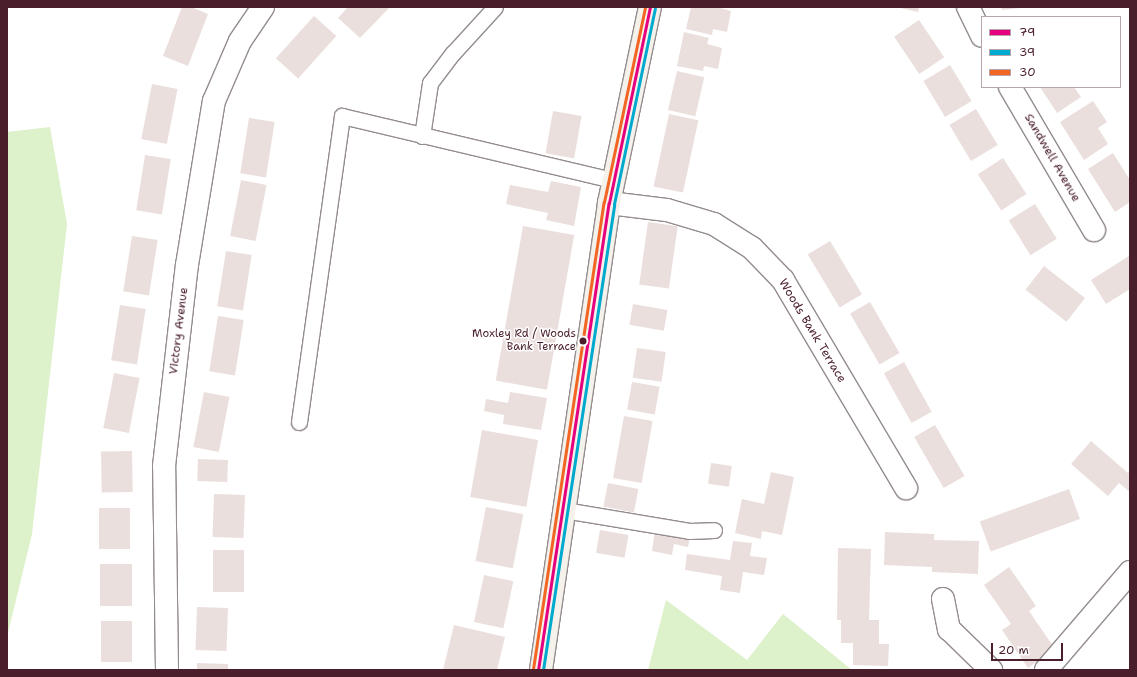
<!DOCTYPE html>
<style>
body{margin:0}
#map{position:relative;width:1137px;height:677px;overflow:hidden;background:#fff;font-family:"Shantell Sans",sans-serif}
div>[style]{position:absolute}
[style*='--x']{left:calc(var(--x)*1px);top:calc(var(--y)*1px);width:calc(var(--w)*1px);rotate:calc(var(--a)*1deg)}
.green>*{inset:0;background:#ddf1cb}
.building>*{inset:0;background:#eadfdc;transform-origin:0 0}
.roads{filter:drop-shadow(1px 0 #948c8e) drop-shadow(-1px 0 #948c8e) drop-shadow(0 1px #948c8e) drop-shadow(0 -1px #948c8e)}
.lane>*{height:15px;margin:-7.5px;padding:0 7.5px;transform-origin:7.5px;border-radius:7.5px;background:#fff}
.street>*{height:22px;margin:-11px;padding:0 11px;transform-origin:11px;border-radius:11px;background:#fff}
.primary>*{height:22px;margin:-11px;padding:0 11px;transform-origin:11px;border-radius:11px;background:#f5f1eb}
.bus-1>*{height:3px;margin:-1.5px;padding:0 1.5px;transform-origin:1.5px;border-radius:1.5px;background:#e5007d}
.bus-2>*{height:3px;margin:-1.5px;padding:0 1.5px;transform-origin:1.5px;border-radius:1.5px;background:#00a9ce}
.bus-3>*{height:3px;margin:-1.5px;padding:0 1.5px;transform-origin:1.5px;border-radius:1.5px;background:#f26522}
.dots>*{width:11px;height:11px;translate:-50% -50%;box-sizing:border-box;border:2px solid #fff;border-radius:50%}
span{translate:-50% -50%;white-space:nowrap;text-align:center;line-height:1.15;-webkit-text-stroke:3px #fff;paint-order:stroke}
.bus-label{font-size:11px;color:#4a1f2b}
.right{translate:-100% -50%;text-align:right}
.street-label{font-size:12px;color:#4a1f2b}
.frame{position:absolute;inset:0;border:8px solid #4a1f2b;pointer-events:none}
.legend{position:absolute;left:981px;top:16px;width:140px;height:72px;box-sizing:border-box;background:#fff;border:1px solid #b7a5aa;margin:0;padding:5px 7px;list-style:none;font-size:12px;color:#4a1f2b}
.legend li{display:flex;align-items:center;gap:8px;height:20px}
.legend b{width:20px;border:1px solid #b7a5aa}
.scale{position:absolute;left:991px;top:643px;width:72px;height:18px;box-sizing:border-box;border:2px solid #4a1f2b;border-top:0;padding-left:5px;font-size:12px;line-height:14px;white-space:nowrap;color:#4a1f2b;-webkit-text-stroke:3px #fff;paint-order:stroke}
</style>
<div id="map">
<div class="green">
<i style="clip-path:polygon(50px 127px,67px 224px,32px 534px,7px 637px,7px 132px)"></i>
<i style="clip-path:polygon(666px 600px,747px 660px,783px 614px,852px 670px,648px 670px)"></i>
</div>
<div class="building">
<i style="clip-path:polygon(182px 7px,191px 7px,208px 14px,188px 66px,163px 56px)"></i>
<i style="clip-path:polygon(348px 7px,390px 7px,360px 38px,338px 18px)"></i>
<i style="clip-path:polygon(691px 7px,716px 7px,731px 11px,727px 32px,713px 29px,712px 35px,686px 29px)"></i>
<i style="clip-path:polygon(896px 7px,919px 7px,918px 12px)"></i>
<i style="clip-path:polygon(1001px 7px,1020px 7px,1020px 8px,1002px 10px)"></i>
<i style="left:314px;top:16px;width:30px;height:57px;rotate:42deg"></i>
<i style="left:919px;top:20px;width:45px;height:30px;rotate:56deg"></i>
<i style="clip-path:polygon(684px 32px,709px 38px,707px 44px,722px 48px,718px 69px,704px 66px,703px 71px,677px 66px)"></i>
<i style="left:950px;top:65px;width:42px;height:31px;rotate:59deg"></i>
<i style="left:677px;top:71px;width:28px;height:40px;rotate:13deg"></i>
<i style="left:152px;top:84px;width:26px;height:56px;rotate:11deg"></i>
<i style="clip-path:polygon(1040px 87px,1074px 87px,1081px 97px,1057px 113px)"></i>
<i style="clip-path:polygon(1093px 101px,1107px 122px,1098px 128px,1108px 144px,1084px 160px,1060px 122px)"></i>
<i style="left:976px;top:109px;width:42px;height:31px;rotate:59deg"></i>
<i style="left:553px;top:111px;width:29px;height:43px;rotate:10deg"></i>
<i style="left:669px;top:114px;width:30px;height:74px;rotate:12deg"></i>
<i style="left:249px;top:118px;width:26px;height:56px;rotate:9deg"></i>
<i style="clip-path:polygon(1113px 153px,1130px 180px,1130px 202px,1115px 212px,1088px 169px)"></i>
<i style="left:145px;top:155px;width:26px;height:56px;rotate:9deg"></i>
<i style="left:1003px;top:158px;width:43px;height:30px;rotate:57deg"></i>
<i style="left:241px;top:180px;width:26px;height:57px;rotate:11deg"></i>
<i style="clip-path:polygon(551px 181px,581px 187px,574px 226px,546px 220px,548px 213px,506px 204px,510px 185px,548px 192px)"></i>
<i style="left:1035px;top:204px;width:41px;height:31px;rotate:58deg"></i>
<i style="left:648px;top:222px;width:30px;height:63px;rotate:8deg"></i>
<i style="left:523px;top:226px;width:52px;height:157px;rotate:10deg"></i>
<i style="left:132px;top:236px;width:26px;height:56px;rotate:9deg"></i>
<i style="left:830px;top:241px;width:62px;height:26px;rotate:59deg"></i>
<i style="left:226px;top:251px;width:26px;height:56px;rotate:9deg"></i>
<i style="clip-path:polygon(1129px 256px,1130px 289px,1106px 304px,1091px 280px)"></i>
<i style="left:1044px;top:266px;width:52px;height:30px;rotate:38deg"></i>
<i style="left:870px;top:302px;width:59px;height:23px;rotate:60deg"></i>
<i style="left:633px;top:304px;width:35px;height:21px;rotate:10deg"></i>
<i style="left:120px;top:305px;width:26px;height:56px;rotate:9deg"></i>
<i style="left:218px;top:316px;width:26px;height:56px;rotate:9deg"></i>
<i style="left:637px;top:348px;width:29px;height:30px;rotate:8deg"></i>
<i style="left:904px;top:362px;width:57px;height:23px;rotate:61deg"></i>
<i style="left:114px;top:373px;width:26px;height:56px;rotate:11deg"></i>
<i style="left:632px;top:382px;width:28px;height:28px;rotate:10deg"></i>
<i style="left:204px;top:392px;width:26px;height:56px;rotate:11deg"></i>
<i style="clip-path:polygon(510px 392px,547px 398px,541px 430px,503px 424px,504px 415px,484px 411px,486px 399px,508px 403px)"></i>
<i style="left:624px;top:416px;width:29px;height:63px;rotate:10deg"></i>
<i style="left:935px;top:425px;width:59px;height:24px;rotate:60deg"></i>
<i style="left:482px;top:430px;width:57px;height:68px;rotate:10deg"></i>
<i style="clip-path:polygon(1091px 441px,1128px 473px,1130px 471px,1130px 492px,1119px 483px,1108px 496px,1071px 464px)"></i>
<i style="left:132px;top:451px;width:41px;height:31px;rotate:89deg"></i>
<i style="left:198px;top:459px;width:30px;height:22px;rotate:2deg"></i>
<i style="left:711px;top:463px;width:21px;height:21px;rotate:8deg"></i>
<i style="clip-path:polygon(771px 472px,794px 477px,782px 535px,762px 531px,761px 539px,735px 533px,742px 499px,764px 504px)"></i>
<i style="left:608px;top:483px;width:31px;height:24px;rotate:11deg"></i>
<i style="left:1069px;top:489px;width:32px;height:95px;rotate:70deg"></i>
<i style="left:214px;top:494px;width:31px;height:43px;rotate:2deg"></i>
<i style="left:486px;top:507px;width:38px;height:55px;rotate:11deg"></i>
<i style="left:99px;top:508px;width:31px;height:41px"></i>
<i style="left:600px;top:530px;width:29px;height:23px;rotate:10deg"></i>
<i style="clip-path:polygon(655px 531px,690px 537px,688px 547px,674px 544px,672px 555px,652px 551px)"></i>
<i style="clip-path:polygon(885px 532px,934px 534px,934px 540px,979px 541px,978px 574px,932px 572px,932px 567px,884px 565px)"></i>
<i style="clip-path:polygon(733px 541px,752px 543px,750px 556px,767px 558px,764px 575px,743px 572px,740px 593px,720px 590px,722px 576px,685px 570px,687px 554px,730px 560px)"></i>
<i style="clip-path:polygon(838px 548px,871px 549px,869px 620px,879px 620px,879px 644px,889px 644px,888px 666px,853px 665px,853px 643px,841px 643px,841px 620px,837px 620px)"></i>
<i style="left:213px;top:550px;width:31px;height:42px"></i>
<i style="left:132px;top:564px;width:42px;height:32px;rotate:90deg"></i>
<i style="clip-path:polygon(1009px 567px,1036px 606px,1029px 611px,1055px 649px,1028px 668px,1002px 630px,1011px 624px,984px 585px)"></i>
<i style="left:484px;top:575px;width:30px;height:48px;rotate:12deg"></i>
<i style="left:197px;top:607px;width:31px;height:43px;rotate:2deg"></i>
<i style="left:101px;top:621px;width:31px;height:41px"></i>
<i style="clip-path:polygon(454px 625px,505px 637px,497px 670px,443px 670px)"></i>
<i style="clip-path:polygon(197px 663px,228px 664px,228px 670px,197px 670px)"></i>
</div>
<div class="roads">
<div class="lane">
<i style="--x:422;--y:136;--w:54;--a:-81.4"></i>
<i style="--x:430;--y:83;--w:38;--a:-53"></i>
<i style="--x:453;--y:53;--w:62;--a:-47.6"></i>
<i style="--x:299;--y:422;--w:309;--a:-82"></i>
<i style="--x:342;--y:116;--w:278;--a:13.3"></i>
<i style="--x:564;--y:510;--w:127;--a:9.5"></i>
<i style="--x:689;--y:531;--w:25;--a:-2"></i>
</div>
<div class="street">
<i style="--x:968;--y:7;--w:32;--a:64"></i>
<i style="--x:1010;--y:87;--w:166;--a:59.6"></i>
<i style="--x:609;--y:203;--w:58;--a:6.9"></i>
<i style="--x:667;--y:210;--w:49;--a:16.6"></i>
<i style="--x:714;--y:224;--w:45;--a:32.3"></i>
<i style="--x:752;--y:248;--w:45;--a:45.9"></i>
<i style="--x:783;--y:280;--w:242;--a:59.4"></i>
<i style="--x:943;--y:599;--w:31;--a:79"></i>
<i style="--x:949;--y:629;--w:59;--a:44.3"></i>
<i style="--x:167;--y:670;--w:204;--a:-90.8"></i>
<i style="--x:164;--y:466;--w:202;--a:-83.5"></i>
<i style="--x:187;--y:265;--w:166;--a:-80.7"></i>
<i style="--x:214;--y:101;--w:65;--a:-66.6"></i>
<i style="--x:240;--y:41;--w:41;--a:-55.9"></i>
<i style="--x:1046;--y:670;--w:129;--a:-49.4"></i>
</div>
<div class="primary">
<i style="--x:541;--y:670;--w:472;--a:-81.7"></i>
<i style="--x:609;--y:203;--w:200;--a:-78.2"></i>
</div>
</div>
<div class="bus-1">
<i style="--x:538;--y:670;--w:472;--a:-81.4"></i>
<i style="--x:609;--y:203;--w:200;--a:-78.2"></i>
</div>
<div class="bus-2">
<i style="--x:543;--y:670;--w:471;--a:-81.3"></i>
<i style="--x:614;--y:204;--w:200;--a:-78.2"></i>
</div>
<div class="bus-3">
<i style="--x:533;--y:669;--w:472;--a:-81.4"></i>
<i style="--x:604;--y:202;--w:199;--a:-78.1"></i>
</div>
<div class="dots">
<i style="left:583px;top:341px;background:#4a1f2b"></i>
</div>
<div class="bus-label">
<span class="right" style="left:576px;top:341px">Moxley Rd / Woods<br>Bank Terrace</span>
</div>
<div class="street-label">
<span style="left:1052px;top:158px;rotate:60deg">Sandwell Avenue</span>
<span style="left:179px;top:331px;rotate:-83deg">Victory Avenue</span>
<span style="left:812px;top:331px;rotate:59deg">Woods Bank Terrace</span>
</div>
<div class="frame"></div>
<ul class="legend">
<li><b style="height:5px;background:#e5007d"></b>79</li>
<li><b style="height:5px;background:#00a9ce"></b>39</li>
<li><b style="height:5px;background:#f26522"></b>30</li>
</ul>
<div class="scale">20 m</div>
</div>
